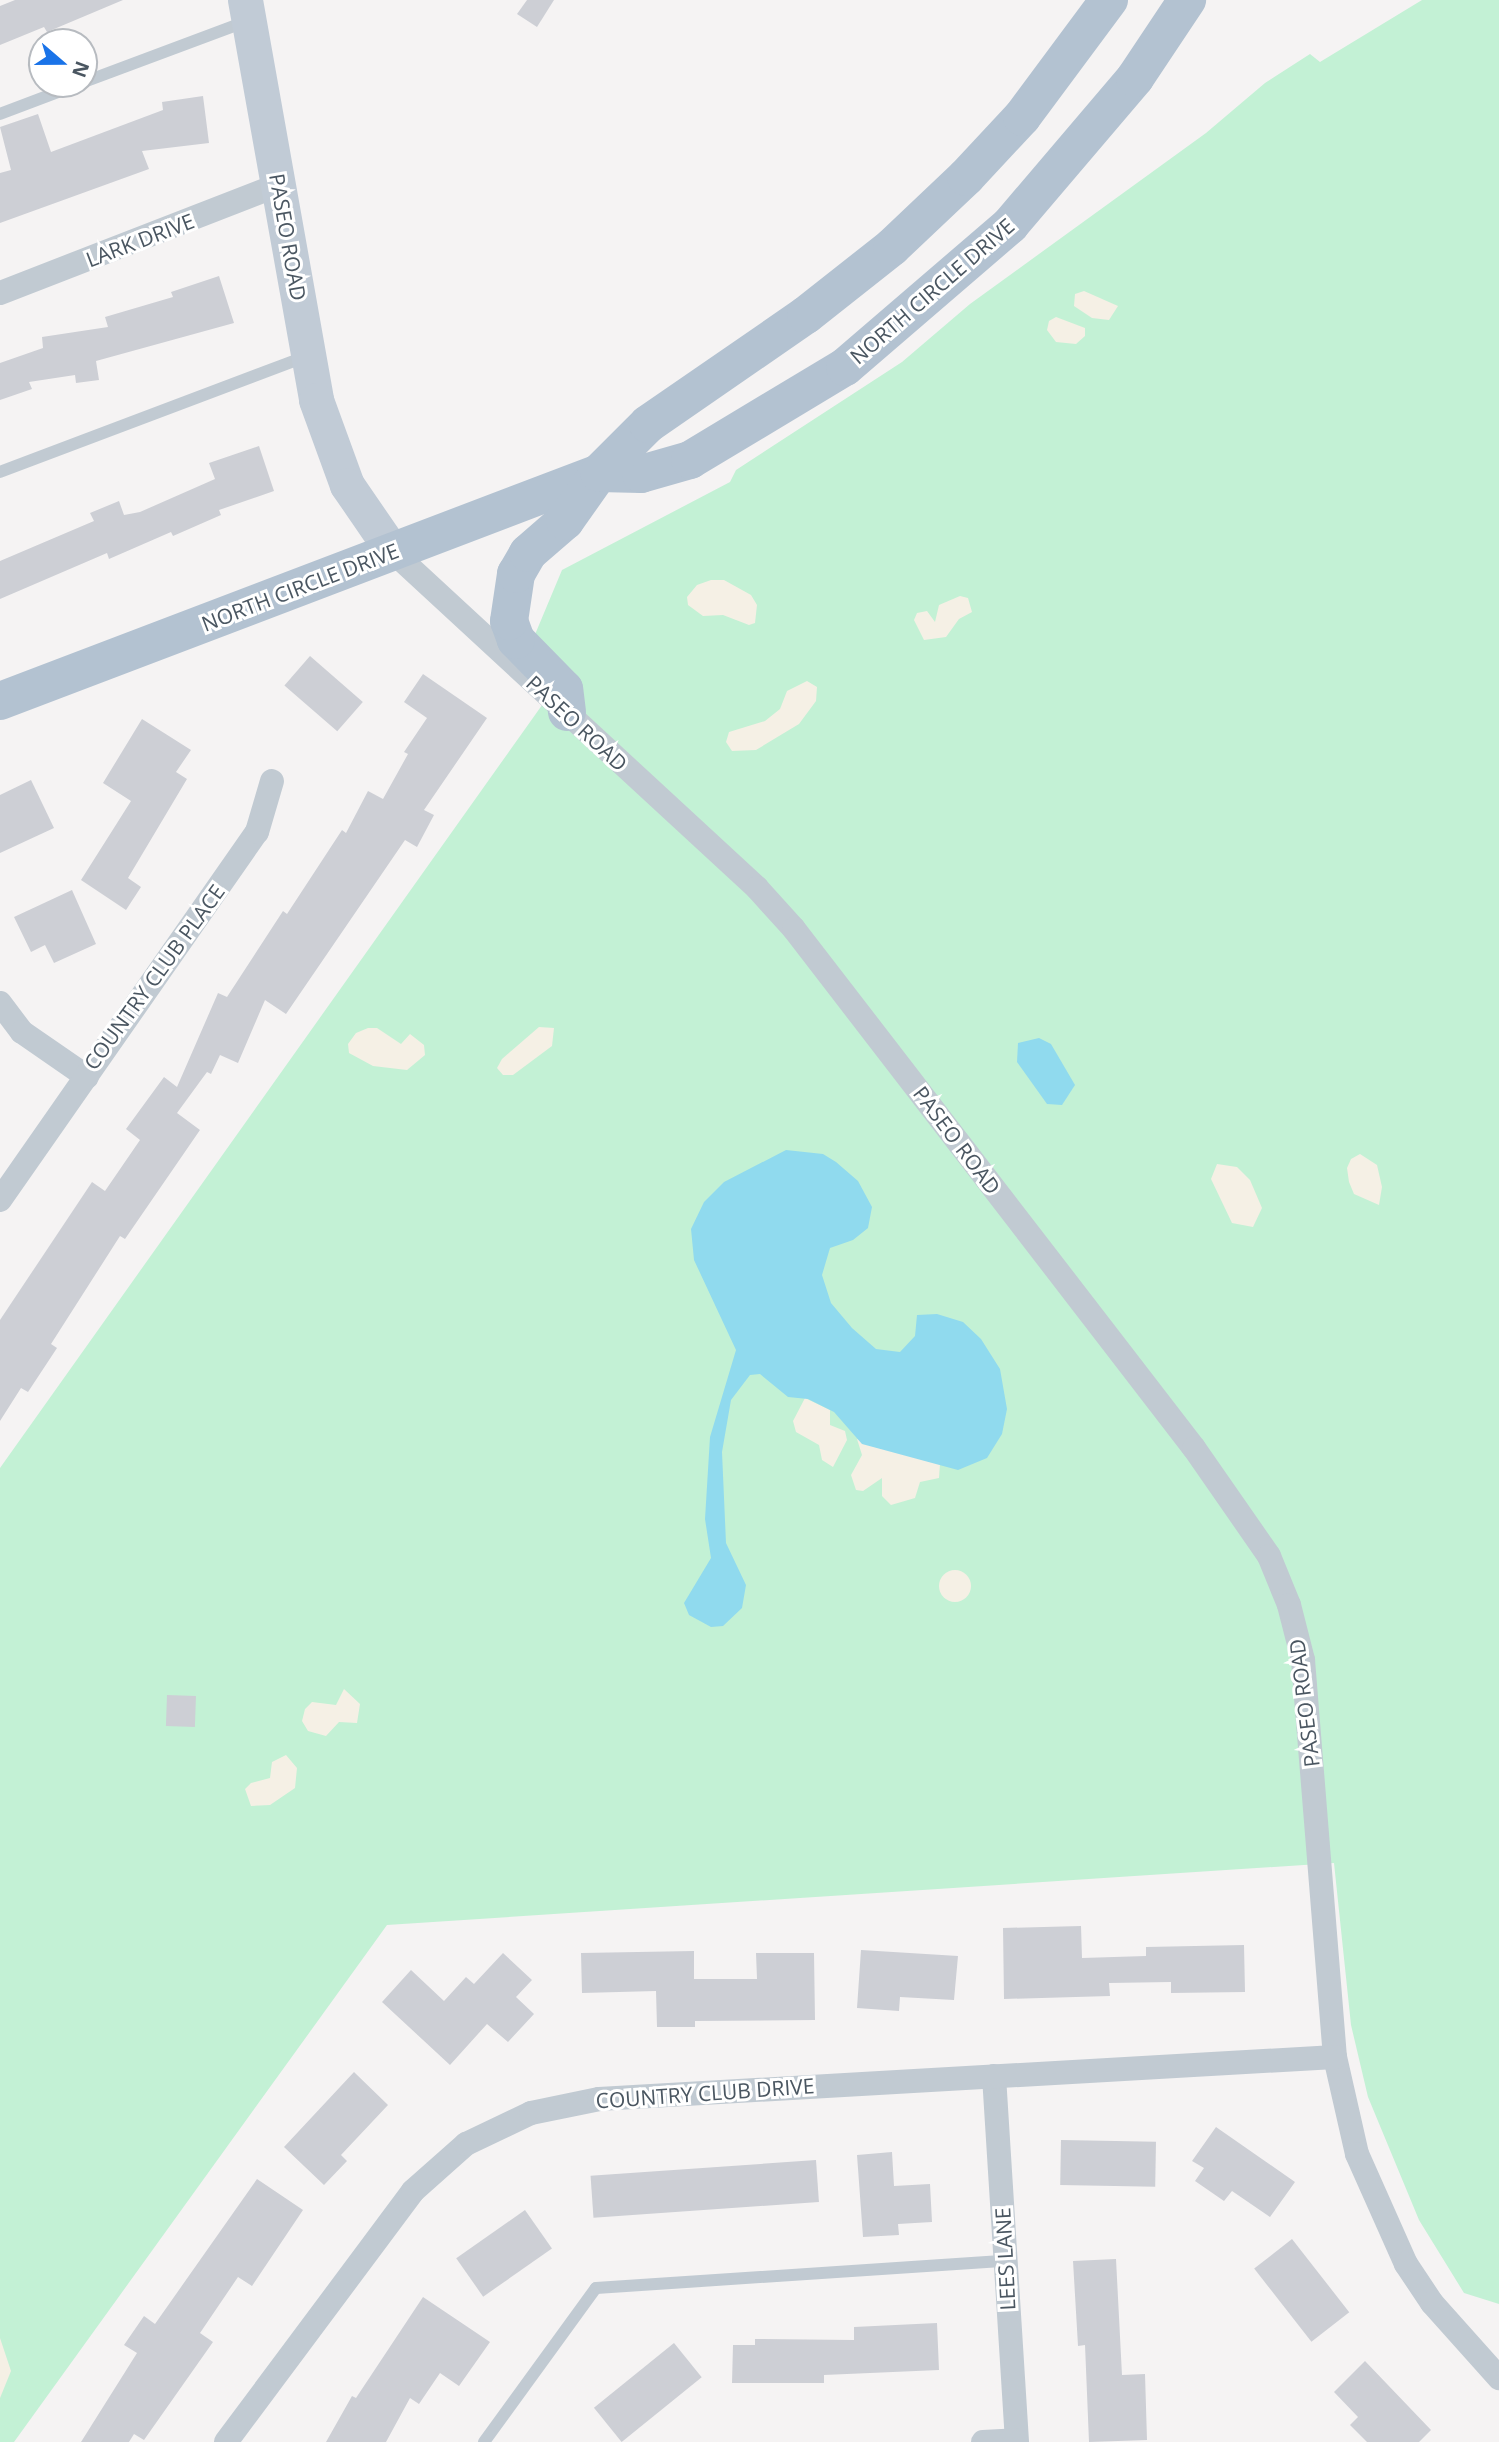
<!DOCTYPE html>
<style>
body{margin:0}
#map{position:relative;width:1499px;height:2442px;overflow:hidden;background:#f5f3f3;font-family:"Open Sans",sans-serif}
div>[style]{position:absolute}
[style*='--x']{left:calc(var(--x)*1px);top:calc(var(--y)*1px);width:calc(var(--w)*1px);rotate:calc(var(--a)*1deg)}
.green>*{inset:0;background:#c3f1d5}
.sand>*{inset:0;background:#f5f0e5}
.round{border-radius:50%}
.water>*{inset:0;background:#90daee}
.building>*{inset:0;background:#cdcfd5;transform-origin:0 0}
.lane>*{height:12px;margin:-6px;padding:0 6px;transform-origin:6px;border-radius:6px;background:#c1cad2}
.street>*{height:24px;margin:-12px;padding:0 12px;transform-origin:12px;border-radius:12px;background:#c1cad2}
.secondary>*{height:35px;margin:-17.5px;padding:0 17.5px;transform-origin:17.5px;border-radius:17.5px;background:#c1cbd6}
.primary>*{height:38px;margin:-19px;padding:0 19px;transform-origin:19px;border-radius:19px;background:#b3c2d1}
span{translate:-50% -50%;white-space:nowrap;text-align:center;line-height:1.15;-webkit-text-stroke:6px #fff;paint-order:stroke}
.street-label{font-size:21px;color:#4a5661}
.north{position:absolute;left:28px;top:28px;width:70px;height:70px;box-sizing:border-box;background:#fff;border:2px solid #b7bbc0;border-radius:50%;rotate:110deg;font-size:19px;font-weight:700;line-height:28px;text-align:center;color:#4a5661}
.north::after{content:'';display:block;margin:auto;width:24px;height:32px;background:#1a73e8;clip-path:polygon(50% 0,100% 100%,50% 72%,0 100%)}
</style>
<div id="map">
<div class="green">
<i style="clip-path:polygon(1422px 0,1499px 0,1499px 2304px,1464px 2293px,1419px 2220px,1368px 2097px,1351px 2025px,1334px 1863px,387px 1925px,14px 2442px,0 2442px,0 1468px,562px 677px,531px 644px,562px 570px,730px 482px,736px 470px,902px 362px,970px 304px,1206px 133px,1265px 83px,1310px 54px,1320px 62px)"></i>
</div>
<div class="sand">
<i style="clip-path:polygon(1084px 291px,1118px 306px,1109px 320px,1092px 318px,1074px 306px,1075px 294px)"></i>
<i style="clip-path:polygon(1056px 317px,1085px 328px,1085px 336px,1076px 344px,1056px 342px,1047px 330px,1049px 321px)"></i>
<i style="clip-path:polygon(711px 580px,724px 580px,751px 595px,757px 605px,755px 623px,749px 625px,723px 615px,703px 616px,688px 605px,687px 597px,697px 585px)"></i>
<i style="clip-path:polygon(960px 596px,968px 598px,972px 612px,959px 619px,946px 637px,924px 640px,914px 620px,917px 613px,927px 611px,935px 622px,939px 605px)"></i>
<i style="clip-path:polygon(807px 681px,817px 687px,816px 701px,799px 724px,756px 750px,732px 751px,726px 742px,729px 732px,765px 721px,780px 709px,787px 691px)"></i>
<i style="clip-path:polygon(539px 1027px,554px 1028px,552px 1046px,513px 1075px,503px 1075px,497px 1068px,502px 1059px)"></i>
<i style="clip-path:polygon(368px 1028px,377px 1028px,401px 1044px,410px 1034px,424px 1045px,425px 1055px,407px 1070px,373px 1066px,349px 1053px,348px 1044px,356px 1033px)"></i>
<i style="clip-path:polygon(1360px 1154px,1377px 1165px,1382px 1187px,1379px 1205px,1354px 1194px,1349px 1182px,1347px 1168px,1351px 1159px)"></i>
<i style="clip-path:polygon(1217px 1164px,1237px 1167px,1250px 1180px,1262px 1208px,1253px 1227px,1232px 1223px,1211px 1179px)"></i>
<i style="clip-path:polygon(805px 1398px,830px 1410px,830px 1425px,845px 1431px,847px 1440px,833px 1467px,822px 1460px,819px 1445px,796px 1432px,793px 1421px)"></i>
<i style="clip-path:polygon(857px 1439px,940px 1464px,939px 1478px,920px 1482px,915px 1498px,891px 1505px,882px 1496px,882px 1478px,863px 1491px,856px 1490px,851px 1475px,862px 1455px)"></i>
<i class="round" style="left:939px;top:1570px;width:32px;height:32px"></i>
<i style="clip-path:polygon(344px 1689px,360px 1704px,357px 1723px,339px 1722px,326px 1736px,308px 1731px,302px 1721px,305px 1709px,312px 1702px,336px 1705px)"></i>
<i style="clip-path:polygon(286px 1755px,297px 1768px,295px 1788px,270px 1805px,251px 1806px,245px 1789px,251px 1783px,270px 1778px,272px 1762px)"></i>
<i style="clip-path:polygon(0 2338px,11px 2371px,0 2398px)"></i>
</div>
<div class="water">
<i style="clip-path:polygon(1039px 1038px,1051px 1044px,1075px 1085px,1062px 1105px,1047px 1104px,1017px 1062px,1018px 1043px)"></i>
<i style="clip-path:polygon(786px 1150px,823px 1154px,836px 1162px,858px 1181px,872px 1207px,868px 1228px,853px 1240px,830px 1248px,822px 1275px,831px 1303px,852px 1328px,876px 1349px,900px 1352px,915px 1336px,917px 1315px,937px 1314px,963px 1322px,981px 1339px,1000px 1369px,1007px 1409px,1002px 1434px,987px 1458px,958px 1470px,862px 1444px,834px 1412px,808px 1399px,788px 1397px,760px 1374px,750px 1375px,731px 1400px,722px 1452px,726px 1543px,746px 1585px,742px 1608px,723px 1626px,711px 1627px,689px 1615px,684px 1603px,711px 1558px,705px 1519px,710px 1437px,736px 1350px,694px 1260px,691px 1229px,704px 1202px,724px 1182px)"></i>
</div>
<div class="building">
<i style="clip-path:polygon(15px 0,123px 0,47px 32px,44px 27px,0 45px,0 6px)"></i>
<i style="clip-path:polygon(527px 0,554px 0,537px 27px,517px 14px)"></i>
<i style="clip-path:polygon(203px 96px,209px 143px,142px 151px,149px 169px,0 223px,0 173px,11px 170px,0 127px,38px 114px,51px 152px,163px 110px,162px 102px)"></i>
<i style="clip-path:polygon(219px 276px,234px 323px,96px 361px,99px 380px,76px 383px,75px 375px,29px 382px,32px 389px,0 400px,0 363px,43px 348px,42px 337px,108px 327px,105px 317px,173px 297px,171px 292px)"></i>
<i style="clip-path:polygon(259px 446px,274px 491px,219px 510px,221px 515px,173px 536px,171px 532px,109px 559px,107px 553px,0 599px,0 561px,94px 521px,90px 513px,119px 501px,124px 515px,140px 512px,215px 479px,209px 463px)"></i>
<i style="left:310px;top:656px;width:70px;height:39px;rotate:41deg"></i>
<i style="clip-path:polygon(423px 674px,487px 718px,424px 810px,434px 815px,417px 847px,405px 840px,286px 1014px,265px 1000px,238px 1063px,220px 1055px,211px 1074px,207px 1072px,177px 1113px,200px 1130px,125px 1239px,120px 1236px,51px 1344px,57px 1348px,28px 1392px,21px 1388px,0 1421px,0 1320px,92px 1182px,105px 1191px,140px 1140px,126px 1129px,164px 1077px,177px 1087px,218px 993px,227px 997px,283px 911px,287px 914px,342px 830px,346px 833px,368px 791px,383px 799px,408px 754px,404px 752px,427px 718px,404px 702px)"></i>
<i style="clip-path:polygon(142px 719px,191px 750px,176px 772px,187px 779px,128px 878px,141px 887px,126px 910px,81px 880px,131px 801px,103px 783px)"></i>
<i style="clip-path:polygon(31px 780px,54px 828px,0 853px,0 795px)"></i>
<i style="clip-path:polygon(72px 890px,96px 944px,54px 963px,45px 945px,31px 952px,14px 917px)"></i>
<i style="left:167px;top:1695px;width:29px;height:31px;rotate:2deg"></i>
<i style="clip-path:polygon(1081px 1926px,1082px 1958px,1146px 1956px,1146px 1947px,1244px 1945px,1245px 1992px,1171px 1993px,1171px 1982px,1109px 1983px,1110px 1996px,1004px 1999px,1003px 1928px)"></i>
<i style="clip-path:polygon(861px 1950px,958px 1956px,954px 2000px,900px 1997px,899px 2011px,857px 2008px)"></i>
<i style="clip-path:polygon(694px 1951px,694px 1979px,757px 1979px,756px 1953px,814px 1953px,815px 2020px,695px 2021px,695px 2027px,657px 2027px,656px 1991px,582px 1993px,581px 1953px)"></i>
<i style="clip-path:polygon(503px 1953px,532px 1980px,516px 1997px,534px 2014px,508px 2042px,487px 2024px,450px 2065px,382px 2002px,411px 1970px,444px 2001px,466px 1977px,474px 1984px)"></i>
<i style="clip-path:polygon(354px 2072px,388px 2105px,341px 2155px,347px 2161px,324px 2185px,284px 2147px)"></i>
<i style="clip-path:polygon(1216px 2127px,1295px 2182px,1270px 2217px,1232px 2191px,1224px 2201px,1195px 2181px,1204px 2168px,1192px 2161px)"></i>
<i style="left:1061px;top:2140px;width:95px;height:45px;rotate:1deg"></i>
<i style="clip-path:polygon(892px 2152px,894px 2186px,930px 2184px,932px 2222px,898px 2224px,899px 2235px,863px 2237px,857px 2155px)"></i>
<i style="left:816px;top:2160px;width:42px;height:226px;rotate:86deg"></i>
<i style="clip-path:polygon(257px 2179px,303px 2210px,252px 2286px,238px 2277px,200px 2333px,213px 2342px,144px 2440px,134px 2434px,129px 2442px,81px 2442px,137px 2353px,124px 2345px,144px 2316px,155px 2324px)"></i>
<i style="left:525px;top:2210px;width:47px;height:84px;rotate:55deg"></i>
<i style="left:1292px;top:2239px;width:93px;height:48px;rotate:52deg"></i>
<i style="clip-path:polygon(1116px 2259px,1122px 2375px,1145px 2374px,1147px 2440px,1089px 2442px,1085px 2345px,1078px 2346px,1073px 2261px)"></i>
<i style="clip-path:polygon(423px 2297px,490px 2342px,459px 2386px,440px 2373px,419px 2404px,410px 2398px,386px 2442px,326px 2442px,352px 2396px,356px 2398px)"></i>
<i style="clip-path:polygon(937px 2323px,939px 2370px,824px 2375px,824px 2383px,732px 2383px,733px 2345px,755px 2345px,755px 2339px,854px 2340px,854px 2327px)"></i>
<i style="left:674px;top:2343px;width:44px;height:103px;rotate:51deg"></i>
<i style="clip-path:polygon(1365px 2361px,1431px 2430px,1419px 2442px,1367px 2442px,1350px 2425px,1358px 2417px,1334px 2392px)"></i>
</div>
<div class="lane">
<i style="--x:84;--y:82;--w:174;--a:-20.5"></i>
<i style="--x:0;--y:114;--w:85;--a:-20.8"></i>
<i style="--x:0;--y:472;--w:328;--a:-20.7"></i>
<i style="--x:484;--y:2442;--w:190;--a:-54"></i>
<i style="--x:596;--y:2288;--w:410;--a:-3.8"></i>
</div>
<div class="street">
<i style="--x:0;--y:293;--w:299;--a:-21.2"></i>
<i style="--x:393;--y:552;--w:495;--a:42.7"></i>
<i style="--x:757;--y:888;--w:55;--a:47.9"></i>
<i style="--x:794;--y:929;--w:655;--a:52.38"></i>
<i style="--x:1194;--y:1448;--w:131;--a:55.2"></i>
<i style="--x:1269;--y:1556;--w:53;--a:67.8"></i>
<i style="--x:1289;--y:1605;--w:57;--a:75.7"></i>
<i style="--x:1303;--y:1660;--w:398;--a:85.4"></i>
<i style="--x:1335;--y:2057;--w:99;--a:77.2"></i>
<i style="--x:1357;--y:2154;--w:120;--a:66"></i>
<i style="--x:1406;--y:2264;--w:47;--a:56.3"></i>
<i style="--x:1432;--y:2303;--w:101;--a:48.2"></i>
<i style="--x:0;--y:1003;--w:36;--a:53"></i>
<i style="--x:22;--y:1032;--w:79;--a:34.7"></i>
<i style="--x:0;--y:1200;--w:449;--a:-55.1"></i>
<i style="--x:257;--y:832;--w:53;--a:-73.6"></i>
<i style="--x:994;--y:2076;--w:367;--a:86.4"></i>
<i style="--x:226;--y:2442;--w:313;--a:-53.3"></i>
<i style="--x:413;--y:2191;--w:71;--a:-41.6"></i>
<i style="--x:466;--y:2144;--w:72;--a:-25.5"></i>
<i style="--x:531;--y:2113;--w:69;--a:-11.6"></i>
<i style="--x:599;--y:2099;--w:737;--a:-3.27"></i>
<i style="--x:983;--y:2442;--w:33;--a:-3"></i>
</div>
<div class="secondary">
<i style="--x:245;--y:0;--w:406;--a:79.9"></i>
<i style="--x:316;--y:400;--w:90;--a:70"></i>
<i style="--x:347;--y:485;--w:81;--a:55.5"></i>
</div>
<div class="primary">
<i style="--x:0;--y:701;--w:641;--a:-20.84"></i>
<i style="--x:599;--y:473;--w:42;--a:1.4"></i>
<i style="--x:641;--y:474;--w:51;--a:-15.9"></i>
<i style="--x:690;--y:460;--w:181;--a:-31"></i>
<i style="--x:845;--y:367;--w:218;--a:-40.7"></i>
<i style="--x:1010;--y:225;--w:193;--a:-49.6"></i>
<i style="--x:1135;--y:78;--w:94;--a:-56.3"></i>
<i style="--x:567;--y:712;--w:23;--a:-97"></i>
<i style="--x:564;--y:689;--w:69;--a:-134.4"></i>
<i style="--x:516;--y:640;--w:20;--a:-110"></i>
<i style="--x:509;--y:621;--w:48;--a:-81.5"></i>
<i style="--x:516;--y:574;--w:24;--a:-60"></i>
<i style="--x:528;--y:553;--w:49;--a:-40.9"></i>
<i style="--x:565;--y:521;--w:59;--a:-54.7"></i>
<i style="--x:599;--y:473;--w:69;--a:-45"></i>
<i style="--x:648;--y:424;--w:192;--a:-34.6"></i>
<i style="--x:806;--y:315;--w:110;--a:-38.3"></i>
<i style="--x:892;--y:247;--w:102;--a:-43.4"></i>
<i style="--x:966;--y:177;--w:82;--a:-47"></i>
<i style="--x:1022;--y:117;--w:146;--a:-53.4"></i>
</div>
<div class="street-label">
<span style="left:288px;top:237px;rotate:80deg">PASEO ROAD</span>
<span style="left:140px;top:240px;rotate:-21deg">LARK DRIVE</span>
<span style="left:932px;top:291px;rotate:-41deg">NORTH CIRCLE DRIVE</span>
<span style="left:300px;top:587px;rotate:-21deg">NORTH CIRCLE DRIVE</span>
<span style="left:577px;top:723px;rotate:43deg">PASEO ROAD</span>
<span style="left:154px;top:977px;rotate:-54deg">COUNTRY CLUB PLACE</span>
<span style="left:957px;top:1140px;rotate:53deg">PASEO ROAD</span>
<span style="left:1304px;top:1703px;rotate:-97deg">PASEO ROAD</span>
<span style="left:705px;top:2093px;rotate:-4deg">COUNTRY CLUB DRIVE</span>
<span style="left:1005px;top:2259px;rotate:-93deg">LEES LANE</span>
</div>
<div class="north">N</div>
</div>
